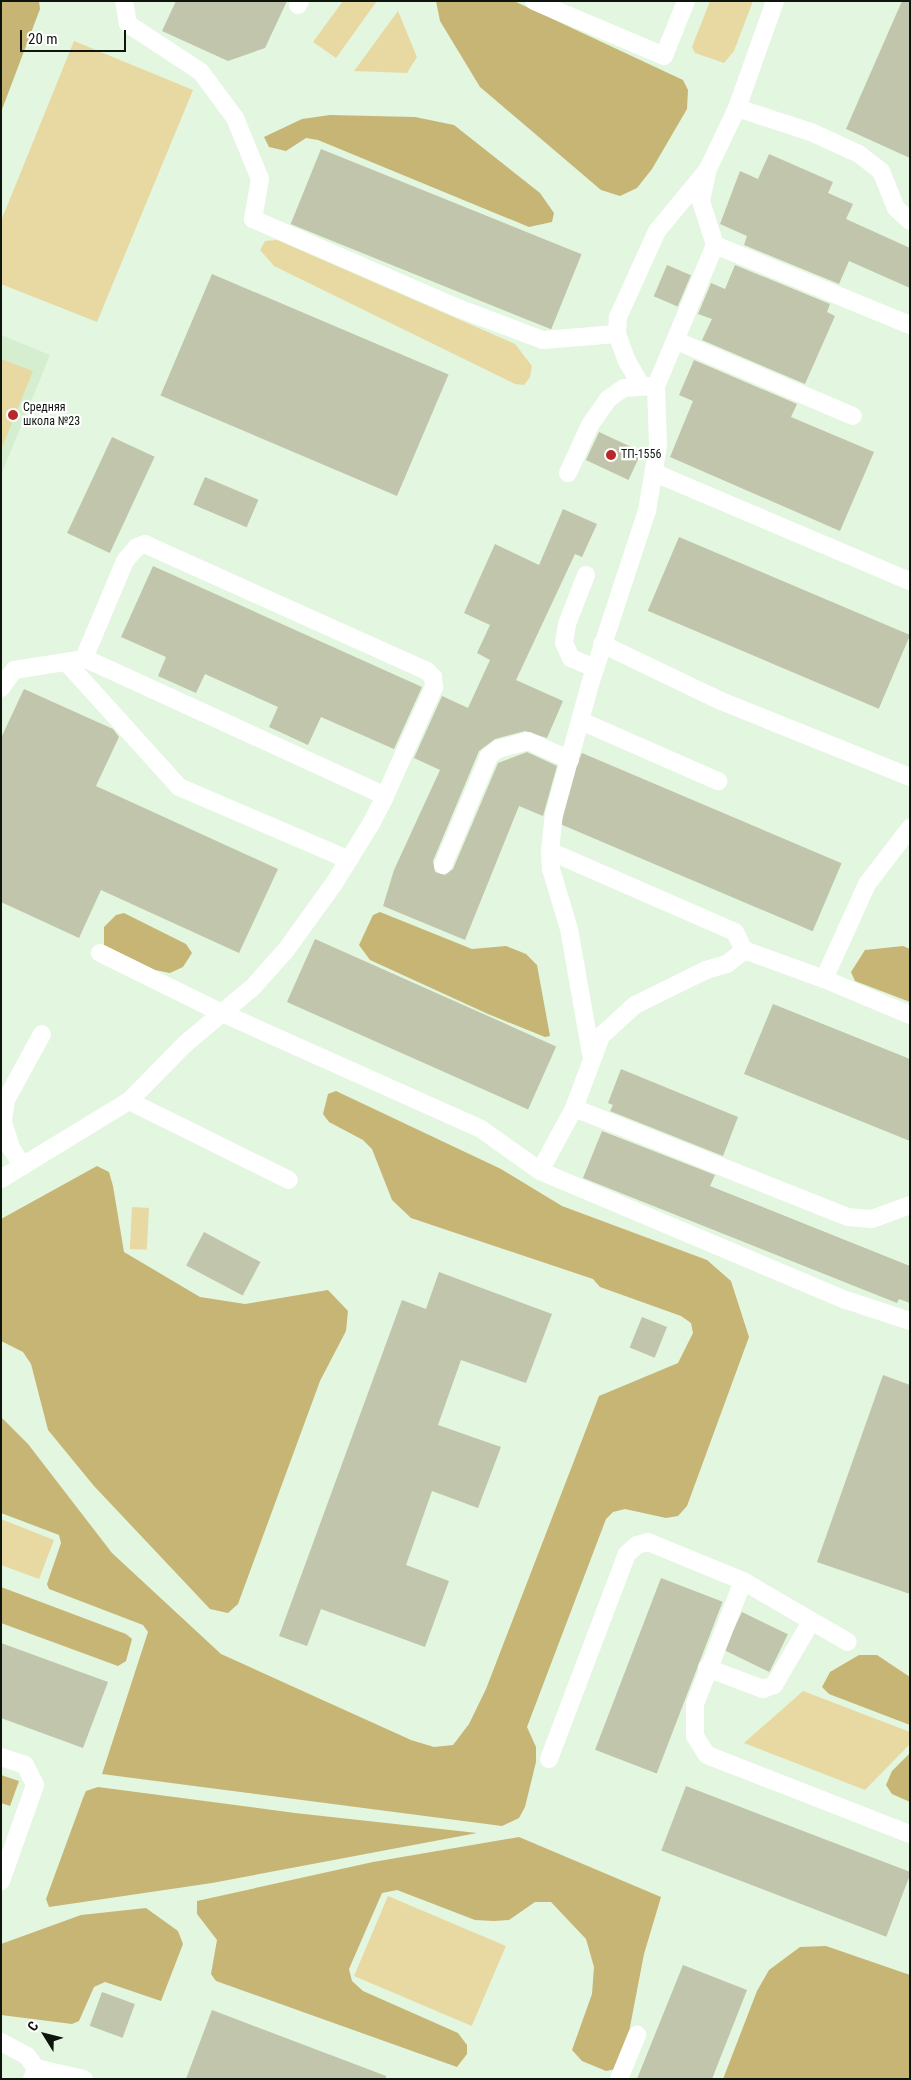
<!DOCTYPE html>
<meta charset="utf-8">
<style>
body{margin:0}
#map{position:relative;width:911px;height:2080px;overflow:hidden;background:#e3f6df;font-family:"Roboto Condensed",sans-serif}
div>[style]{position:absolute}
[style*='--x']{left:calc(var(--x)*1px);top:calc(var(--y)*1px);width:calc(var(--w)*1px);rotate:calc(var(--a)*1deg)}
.built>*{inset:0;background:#d6eed0}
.green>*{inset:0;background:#e8d9a3;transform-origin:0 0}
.forest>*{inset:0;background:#c7b575}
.building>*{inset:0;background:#c0c5ab;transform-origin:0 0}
.service>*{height:18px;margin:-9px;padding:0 9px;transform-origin:9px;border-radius:9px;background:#fff}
.dots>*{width:14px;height:14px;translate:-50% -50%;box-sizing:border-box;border:2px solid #fff;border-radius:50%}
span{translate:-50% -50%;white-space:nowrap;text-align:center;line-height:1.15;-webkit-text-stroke:4.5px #fff;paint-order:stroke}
.poi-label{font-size:12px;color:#0e150d}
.left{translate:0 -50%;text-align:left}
.frame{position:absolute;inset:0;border:2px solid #0e150d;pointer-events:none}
.north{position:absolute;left:20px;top:2010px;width:50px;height:50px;-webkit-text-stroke:4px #fff;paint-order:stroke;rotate:306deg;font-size:14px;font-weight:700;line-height:20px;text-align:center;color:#0e150d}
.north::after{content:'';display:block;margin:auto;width:18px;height:22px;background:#0e150d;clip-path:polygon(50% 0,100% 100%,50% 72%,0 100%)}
.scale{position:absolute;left:20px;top:30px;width:106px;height:22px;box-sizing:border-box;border:2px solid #0e150d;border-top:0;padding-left:6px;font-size:15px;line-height:18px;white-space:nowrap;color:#0e150d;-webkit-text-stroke:4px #fff;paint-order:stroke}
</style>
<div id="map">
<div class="built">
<i style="clip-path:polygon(1px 335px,50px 355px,1px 475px)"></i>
</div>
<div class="green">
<i style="clip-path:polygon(343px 1px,377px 1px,336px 58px,313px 42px)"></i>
<i style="clip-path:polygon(710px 1px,753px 1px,734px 51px,724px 63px,695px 53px,692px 47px)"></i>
<i style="clip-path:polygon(398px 11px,417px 57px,407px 73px,354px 71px)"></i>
<i style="clip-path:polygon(74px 41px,193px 90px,97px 322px,1px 284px,1px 221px)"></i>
<i style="clip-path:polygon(277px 240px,515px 344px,532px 366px,530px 377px,524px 385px,515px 384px,274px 266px,260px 250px,265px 241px)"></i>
<i style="clip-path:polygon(1px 359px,33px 371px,1px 450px)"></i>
<i style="left:132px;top:1207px;width:17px;height:42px;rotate:3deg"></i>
<i style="clip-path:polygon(1px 1519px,54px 1540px,39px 1579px,1px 1565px)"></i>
<i style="clip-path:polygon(803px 1691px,910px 1732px,910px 1744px,865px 1790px,744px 1743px)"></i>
<i style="left:388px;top:1896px;width:128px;height:87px;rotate:23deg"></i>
</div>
<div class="forest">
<i style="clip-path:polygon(1px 1px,39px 1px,40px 9px,1px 112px)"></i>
<i style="clip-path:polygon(436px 1px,514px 1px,683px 80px,688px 90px,687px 109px,652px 169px,637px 188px,620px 196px,601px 190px,480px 87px,440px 21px)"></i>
<i style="clip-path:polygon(330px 115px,415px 117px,454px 125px,540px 193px,554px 213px,552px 222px,529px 227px,318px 140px,306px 138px,286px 151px,269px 147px,264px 137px,302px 119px)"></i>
<i style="clip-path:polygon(380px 912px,472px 949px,506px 946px,526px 954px,537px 965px,550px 1036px,545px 1037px,488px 1014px,370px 960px,359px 945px,373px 915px)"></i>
<i style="clip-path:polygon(124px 913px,186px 944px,192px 953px,183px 967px,170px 973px,155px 970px,104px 945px,104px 927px,116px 915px)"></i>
<i style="clip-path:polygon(903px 946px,910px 949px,910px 1002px,855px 981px,851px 972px,865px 950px)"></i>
<i style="clip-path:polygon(336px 1091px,501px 1169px,562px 1206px,707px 1260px,731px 1281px,749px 1337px,687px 1506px,678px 1516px,666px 1518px,625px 1509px,613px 1512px,606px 1519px,527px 1727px,536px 1747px,536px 1762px,525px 1807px,519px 1818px,502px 1826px,102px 1774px,148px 1632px,143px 1625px,49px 1589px,47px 1584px,61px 1543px,59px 1535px,1px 1513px,1px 1417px,28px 1444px,112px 1553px,221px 1654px,411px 1740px,434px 1747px,453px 1745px,469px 1724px,486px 1689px,599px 1396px,678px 1363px,693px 1333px,691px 1323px,681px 1316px,600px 1287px,593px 1279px,411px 1218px,392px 1200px,372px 1149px,363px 1140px,329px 1122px,323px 1114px,328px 1094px)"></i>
<i style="clip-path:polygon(97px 1166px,109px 1172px,113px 1186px,124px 1252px,200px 1297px,245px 1304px,328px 1290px,348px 1311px,346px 1331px,320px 1381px,238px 1604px,228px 1613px,210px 1609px,94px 1486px,48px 1430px,31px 1364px,23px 1352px,1px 1341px,1px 1219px)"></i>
<i style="clip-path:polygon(1px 1587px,126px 1634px,132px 1639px,126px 1661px,118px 1666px,1px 1623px)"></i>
<i style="clip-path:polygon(859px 1655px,877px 1655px,910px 1677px,910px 1725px,829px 1694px,822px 1687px,830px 1672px)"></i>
<i style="clip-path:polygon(910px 1753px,910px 1802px,892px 1794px,886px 1785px,892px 1771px)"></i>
<i style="clip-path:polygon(1px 1775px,19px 1781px,10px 1806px,1px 1803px)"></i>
<i style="clip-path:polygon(98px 1787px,295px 1813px,477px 1833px,212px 1883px,49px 1907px,46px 1899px,83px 1798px,86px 1791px)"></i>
<i style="clip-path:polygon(519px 1837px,661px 1897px,644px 1954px,629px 2032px,616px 2069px,606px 2071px,582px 2061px,572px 2050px,592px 1994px,594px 1967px,586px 1939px,551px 1902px,535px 1902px,509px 1920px,494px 1921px,475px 1920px,397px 1890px,382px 1893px,349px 1969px,352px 1981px,363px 1991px,458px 2033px,467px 2045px,467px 2054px,457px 2067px,216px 1981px,211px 1974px,217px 1940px,197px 1914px,197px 1901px,373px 1862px)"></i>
<i style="clip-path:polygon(146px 1908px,178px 1931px,183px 1944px,161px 2001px,105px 1982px,94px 1987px,79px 2021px,72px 2024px,1px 2015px,1px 1944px,81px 1915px)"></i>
<i style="clip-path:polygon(826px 1946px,910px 1975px,910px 2079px,723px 2079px,757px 1991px,769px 1970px,800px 1947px)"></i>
</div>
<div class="building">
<i style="clip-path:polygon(176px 1px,287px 1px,265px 48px,228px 61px,162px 31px)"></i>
<i style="clip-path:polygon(902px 1px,910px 1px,910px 158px,846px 129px)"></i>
<i style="left:321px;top:149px;width:281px;height:81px;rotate:22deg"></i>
<i style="clip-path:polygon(769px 154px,833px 182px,828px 193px,853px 204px,846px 219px,910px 248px,910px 288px,849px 261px,839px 284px,744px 245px,747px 236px,720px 224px,740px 171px,758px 179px)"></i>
<i style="left:667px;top:265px;width:26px;height:34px;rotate:23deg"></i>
<i style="clip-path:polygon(735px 265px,830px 304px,827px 312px,835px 316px,805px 384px,702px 340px,712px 319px,698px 314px,711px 283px,725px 289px)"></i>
<i style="left:212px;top:274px;width:257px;height:132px;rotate:23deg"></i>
<i style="clip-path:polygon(694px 360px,797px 404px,791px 417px,874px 452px,840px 531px,670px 457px,693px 401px,679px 395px)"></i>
<i style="left:599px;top:432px;width:47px;height:31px;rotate:25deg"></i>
<i style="left:112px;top:437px;width:47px;height:106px;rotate:25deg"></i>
<i style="left:205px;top:477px;width:58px;height:30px;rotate:23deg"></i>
<i style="clip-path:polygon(563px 509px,597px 524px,582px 557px,575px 554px,516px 680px,563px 701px,547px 738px,525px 731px,495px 739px,479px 751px,433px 861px,435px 872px,445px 875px,453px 869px,498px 763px,527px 752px,557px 766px,543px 816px,519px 806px,465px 940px,383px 906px,394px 870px,440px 770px,414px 758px,442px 696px,468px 708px,490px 660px,477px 653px,490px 625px,464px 613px,495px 544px,539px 565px)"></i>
<i style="left:679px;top:537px;width:251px;height:80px;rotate:23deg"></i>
<i style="clip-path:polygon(153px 566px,422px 687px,394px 749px,321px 717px,308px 745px,269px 727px,278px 707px,205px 674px,196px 693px,158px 676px,166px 657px,121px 637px)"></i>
<i style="clip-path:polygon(24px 689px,113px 729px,119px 737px,96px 786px,278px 869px,239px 953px,101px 890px,79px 938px,1px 902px,1px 738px)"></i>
<i style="left:582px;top:753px;width:282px;height:74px;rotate:23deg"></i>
<i style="left:315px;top:939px;width:264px;height:69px;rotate:24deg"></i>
<i style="clip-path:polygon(773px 1004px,910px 1059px,910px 1141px,744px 1074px)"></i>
<i style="clip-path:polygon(621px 1069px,738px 1117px,723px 1156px,610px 1111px,613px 1105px,608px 1103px)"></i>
<i style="clip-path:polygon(602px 1131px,715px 1175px,710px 1186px,910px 1266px,910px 1303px,899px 1299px,897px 1303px,583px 1178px)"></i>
<i style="left:204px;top:1232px;width:64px;height:38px;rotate:28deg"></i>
<i style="clip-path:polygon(439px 1272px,552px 1314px,526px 1383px,461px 1360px,438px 1425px,501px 1447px,478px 1508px,432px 1491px,406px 1565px,449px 1581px,425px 1647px,321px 1609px,307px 1646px,279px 1636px,402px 1300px,426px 1309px)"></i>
<i style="left:642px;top:1317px;width:27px;height:33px;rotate:22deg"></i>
<i style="clip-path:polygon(883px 1375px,910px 1385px,910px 1594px,817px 1562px)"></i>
<i style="left:661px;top:1578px;width:66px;height:184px;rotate:21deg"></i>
<i style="left:742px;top:1612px;width:51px;height:42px;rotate:26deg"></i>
<i style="clip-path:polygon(1px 1643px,108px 1682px,83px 1748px,1px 1718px)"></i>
<i style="left:686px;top:1786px;width:241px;height:69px;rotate:21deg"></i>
<i style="clip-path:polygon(683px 1965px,747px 1990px,712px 2079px,637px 2079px)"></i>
<i style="left:102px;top:1992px;width:35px;height:36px;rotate:20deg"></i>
<i style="clip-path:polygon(212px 2010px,386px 2076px,386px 2079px,186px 2079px)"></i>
</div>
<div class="service">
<i style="--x:124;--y:1;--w:23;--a:80"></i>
<i style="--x:128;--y:24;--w:87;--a:33.3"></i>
<i style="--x:201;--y:72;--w:57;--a:53.5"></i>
<i style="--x:235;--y:118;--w:66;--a:67.7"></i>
<i style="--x:260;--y:179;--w:41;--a:99.9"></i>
<i style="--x:253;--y:219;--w:220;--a:23.5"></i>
<i style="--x:455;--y:307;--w:94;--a:20.6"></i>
<i style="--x:543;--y:340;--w:74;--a:-4.6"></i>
<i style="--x:617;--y:334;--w:29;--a:70"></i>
<i style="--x:627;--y:361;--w:28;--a:60"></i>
<i style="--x:534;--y:1;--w:141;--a:22.9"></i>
<i style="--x:664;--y:56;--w:59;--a:-68.2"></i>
<i style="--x:298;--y:5;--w:4;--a:-63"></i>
<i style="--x:737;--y:108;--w:78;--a:18"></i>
<i style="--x:811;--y:132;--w:53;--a:24.6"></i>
<i style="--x:859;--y:154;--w:28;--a:38"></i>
<i style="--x:881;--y:171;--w:40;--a:68"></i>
<i style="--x:896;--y:208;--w:19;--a:43"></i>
<i style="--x:715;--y:245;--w:211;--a:22.3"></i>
<i style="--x:617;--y:334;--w:17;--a:-87"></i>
<i style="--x:618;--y:317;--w:94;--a:-65.6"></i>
<i style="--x:657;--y:231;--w:75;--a:-50.4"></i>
<i style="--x:677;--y:341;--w:191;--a:23.1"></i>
<i style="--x:568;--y:473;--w:53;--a:-65.4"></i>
<i style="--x:590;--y:425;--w:32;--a:-55"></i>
<i style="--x:608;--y:399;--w:19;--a:-35"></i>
<i style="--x:624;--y:388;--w:28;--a:-4"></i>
<i style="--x:655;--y:473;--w:277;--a:23"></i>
<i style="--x:586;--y:575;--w:53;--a:111.2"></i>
<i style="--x:567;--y:624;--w:19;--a:99"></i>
<i style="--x:564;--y:643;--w:17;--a:65"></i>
<i style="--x:571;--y:658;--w:26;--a:23"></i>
<i style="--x:602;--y:644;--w:132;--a:25.6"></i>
<i style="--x:721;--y:701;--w:204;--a:21.9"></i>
<i style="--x:68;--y:664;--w:166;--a:47.9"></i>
<i style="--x:179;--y:787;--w:185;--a:23.2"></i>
<i style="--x:1;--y:688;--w:22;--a:-54"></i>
<i style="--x:14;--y:670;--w:65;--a:-8.9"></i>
<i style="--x:581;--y:721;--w:150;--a:23.7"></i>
<i style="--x:550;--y:851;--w:18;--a:87"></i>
<i style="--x:551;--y:869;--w:63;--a:73.3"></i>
<i style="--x:569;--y:929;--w:127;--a:80"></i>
<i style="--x:443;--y:865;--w:118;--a:-67.1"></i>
<i style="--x:489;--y:756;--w:11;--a:-38"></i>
<i style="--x:498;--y:749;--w:31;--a:-15"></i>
<i style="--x:528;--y:741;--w:46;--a:24.3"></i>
<i style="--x:744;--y:950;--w:20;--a:-117"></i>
<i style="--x:735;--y:932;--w:202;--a:-156.4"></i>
<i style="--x:550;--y:851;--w:36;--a:-84"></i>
<i style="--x:554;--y:815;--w:136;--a:-74.6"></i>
<i style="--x:590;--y:684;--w:182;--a:-71.8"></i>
<i style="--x:647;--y:511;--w:67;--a:-80.5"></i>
<i style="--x:658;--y:445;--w:59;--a:-91.9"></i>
<i style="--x:656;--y:386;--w:153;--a:-67.3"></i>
<i style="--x:715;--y:245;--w:46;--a:-107.7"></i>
<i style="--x:701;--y:201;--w:33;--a:-78"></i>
<i style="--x:708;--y:169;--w:68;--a:-64.6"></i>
<i style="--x:737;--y:108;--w:114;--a:-70.4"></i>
<i style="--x:744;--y:950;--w:85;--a:19.9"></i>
<i style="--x:824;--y:979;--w:104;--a:-65.6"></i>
<i style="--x:867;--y:884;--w:71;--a:-52.5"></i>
<i style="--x:100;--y:953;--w:136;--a:26.2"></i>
<i style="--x:222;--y:1013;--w:40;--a:-40"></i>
<i style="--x:253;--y:987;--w:50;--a:-48.3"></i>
<i style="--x:286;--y:950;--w:84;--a:-54.2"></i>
<i style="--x:335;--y:882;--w:70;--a:-58.3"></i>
<i style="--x:372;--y:822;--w:29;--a:-63"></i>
<i style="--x:385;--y:796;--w:120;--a:-65.8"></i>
<i style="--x:434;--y:687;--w:10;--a:-96"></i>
<i style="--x:433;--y:677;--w:8;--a:-135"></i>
<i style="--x:427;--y:671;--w:309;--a:-155.8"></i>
<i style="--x:145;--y:544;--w:9;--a:159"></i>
<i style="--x:137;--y:547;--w:18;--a:131"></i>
<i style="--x:125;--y:561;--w:105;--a:112.9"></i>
<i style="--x:84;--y:658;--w:331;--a:24.6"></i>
<i style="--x:824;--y:979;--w:93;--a:22.7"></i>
<i style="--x:129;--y:1101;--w:178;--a:26.3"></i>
<i style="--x:574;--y:1108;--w:295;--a:21.7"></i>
<i style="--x:848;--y:1217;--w:24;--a:5"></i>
<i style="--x:872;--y:1219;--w:40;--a:-20.2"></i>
<i style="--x:23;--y:1166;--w:22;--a:-124"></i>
<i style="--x:11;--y:1148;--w:28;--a:-107"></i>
<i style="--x:3;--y:1121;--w:21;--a:-82"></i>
<i style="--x:6;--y:1100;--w:75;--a:-61.4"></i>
<i style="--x:540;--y:1171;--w:72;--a:-61.6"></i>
<i style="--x:574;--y:1108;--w:77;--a:-69.4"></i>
<i style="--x:601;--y:1036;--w:46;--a:-42.4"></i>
<i style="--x:635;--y:1005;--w:79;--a:-26.2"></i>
<i style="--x:706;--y:970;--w:22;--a:-16"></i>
<i style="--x:727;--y:964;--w:22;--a:-39"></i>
<i style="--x:1;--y:1179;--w:150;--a:-31.4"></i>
<i style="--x:129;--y:1101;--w:80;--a:-45.5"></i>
<i style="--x:185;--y:1044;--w:48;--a:-40"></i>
<i style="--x:222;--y:1013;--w:284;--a:24.1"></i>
<i style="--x:481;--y:1129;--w:72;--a:35.4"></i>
<i style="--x:540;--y:1171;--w:332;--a:22.9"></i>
<i style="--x:846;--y:1300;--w:67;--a:18.2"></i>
<i style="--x:743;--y:1581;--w:121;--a:30.2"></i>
<i style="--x:707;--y:1668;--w:60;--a:20.6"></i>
<i style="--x:763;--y:1689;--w:12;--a:-20"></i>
<i style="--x:774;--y:1685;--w:73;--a:-59.6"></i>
<i style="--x:1;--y:1757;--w:25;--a:18"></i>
<i style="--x:25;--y:1765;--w:22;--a:63"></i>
<i style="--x:35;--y:1785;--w:102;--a:109.5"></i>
<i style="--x:549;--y:1759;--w:219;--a:-69.2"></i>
<i style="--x:627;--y:1554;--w:13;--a:-42"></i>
<i style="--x:637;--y:1545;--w:11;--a:-15"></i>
<i style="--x:648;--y:1542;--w:103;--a:22.3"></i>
<i style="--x:743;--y:1581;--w:132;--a:111.3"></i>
<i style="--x:695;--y:1704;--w:32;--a:90"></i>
<i style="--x:695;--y:1736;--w:22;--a:58"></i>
<i style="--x:707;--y:1755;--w:218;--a:21.3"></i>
<i style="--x:1;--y:2042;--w:30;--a:28"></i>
<i style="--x:27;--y:2056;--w:15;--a:53"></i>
<i style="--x:36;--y:2068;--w:12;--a:110"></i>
<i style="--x:36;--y:2068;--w:49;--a:12.9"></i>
<i style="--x:619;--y:2079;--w:48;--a:-67.8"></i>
</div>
<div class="dots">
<i style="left:13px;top:415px;background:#b8282b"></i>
<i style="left:611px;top:455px;background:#b8282b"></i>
</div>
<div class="poi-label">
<span class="left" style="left:23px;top:415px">Средняя<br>школа №23</span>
<span class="left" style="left:621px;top:455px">ТП-1556</span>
</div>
<div class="frame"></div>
<div class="north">С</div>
<div class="scale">20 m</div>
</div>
